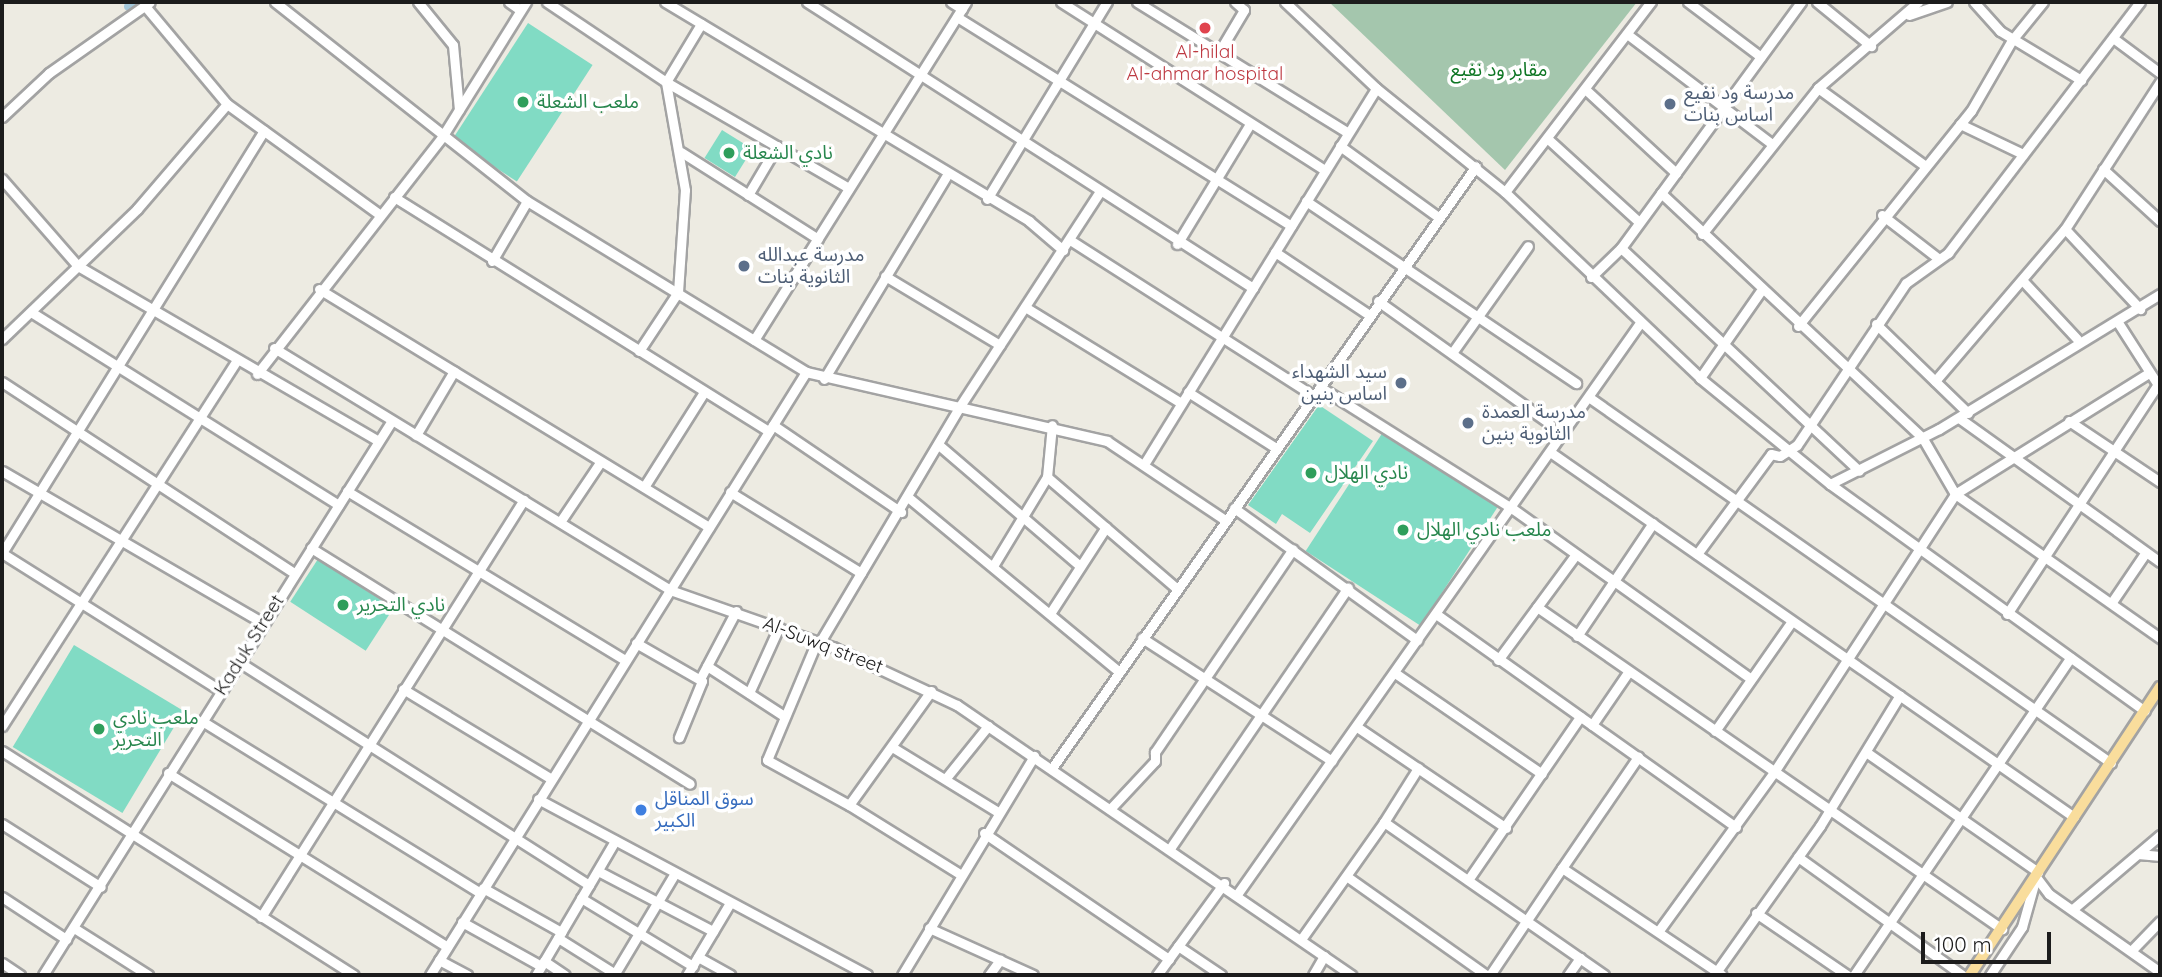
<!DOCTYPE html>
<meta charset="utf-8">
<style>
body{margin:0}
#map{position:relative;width:2162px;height:977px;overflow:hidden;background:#edebe2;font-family:Quicksand,"Noto Sans Arabic",sans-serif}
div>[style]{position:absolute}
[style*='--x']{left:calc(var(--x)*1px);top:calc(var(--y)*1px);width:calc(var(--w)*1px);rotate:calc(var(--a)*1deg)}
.cemetery>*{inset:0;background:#a4c6ad}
.pitch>*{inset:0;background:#81dbc4;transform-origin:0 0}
.canal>*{height:9px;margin:-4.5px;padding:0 4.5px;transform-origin:4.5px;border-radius:4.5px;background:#a3c7da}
.roads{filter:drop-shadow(2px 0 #a3a3a3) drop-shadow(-2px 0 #a3a3a3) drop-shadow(0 2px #a3a3a3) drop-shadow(0 -2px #a3a3a3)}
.minor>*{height:9px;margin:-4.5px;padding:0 4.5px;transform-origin:4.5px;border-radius:4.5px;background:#fff}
.major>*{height:10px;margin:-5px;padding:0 5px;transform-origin:5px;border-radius:5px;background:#f9dd9c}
.dots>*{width:19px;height:19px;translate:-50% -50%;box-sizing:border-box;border:4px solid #fff;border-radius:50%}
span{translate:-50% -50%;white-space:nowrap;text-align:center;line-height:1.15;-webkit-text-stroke:7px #fff;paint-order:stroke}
.health-label{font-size:19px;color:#be3a42}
.park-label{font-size:19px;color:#0e7624}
.service-label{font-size:19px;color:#4e5e75}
.left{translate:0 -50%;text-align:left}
.right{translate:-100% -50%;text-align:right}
.leisure-label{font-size:19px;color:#27864d}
.street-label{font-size:19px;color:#1c1c1c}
.shop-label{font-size:19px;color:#366cbe}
.frame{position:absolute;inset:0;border:4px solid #1c1c1c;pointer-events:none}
.scale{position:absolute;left:1921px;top:932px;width:130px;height:32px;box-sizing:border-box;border:4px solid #1c1c1c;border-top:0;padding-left:9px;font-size:21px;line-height:24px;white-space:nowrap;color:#1c1c1c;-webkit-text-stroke:5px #fff;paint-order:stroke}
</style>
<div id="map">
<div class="cemetery">
<i style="clip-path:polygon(1329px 2px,1637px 2px,1505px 170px)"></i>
</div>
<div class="pitch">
<i style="left:528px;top:23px;width:77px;height:139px;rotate:33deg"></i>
<i style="left:722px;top:130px;width:36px;height:33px;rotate:32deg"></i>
<i style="clip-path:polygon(1319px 405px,1373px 441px,1310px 533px,1282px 514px,1276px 524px,1248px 505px)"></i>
<i style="left:1383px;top:432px;width:137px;height:142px;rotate:33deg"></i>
<i style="left:318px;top:559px;width:90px;height:51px;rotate:33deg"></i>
<i style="left:74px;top:645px;width:128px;height:119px;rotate:31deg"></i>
</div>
<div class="canal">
<i style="--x:128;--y:6;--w:5;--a:-53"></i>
</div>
<div class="roads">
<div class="minor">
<i style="--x:275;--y:2;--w:321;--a:38.3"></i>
<i style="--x:527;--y:201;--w:327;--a:31.5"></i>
<i style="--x:806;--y:372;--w:309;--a:12.9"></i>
<i style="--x:1107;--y:441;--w:142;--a:33.8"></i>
<i style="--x:418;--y:2;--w:55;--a:50.9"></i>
<i style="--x:453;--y:45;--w:65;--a:84.7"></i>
<i style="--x:509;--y:2;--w:14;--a:36"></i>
<i style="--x:547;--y:2;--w:143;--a:33.9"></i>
<i style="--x:666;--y:82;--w:211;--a:30.1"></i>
<i style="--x:665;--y:2;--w:425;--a:31"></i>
<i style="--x:1029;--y:221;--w:45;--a:40.5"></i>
<i style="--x:807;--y:2;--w:530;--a:32.67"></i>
<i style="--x:951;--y:2;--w:13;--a:32"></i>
<i style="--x:1061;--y:2;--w:313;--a:32.5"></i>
<i style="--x:1137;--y:2;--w:248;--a:31.8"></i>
<i style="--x:1285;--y:2;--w:125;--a:43.4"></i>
<i style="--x:1376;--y:88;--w:166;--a:38.9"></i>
<i style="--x:1505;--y:192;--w:269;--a:43.6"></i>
<i style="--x:1700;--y:378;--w:168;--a:39.2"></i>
<i style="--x:1830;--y:484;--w:122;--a:-26.8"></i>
<i style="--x:1939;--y:429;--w:259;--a:-31.4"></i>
<i style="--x:1688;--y:2;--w:91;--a:37"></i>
<i style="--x:1817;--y:2;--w:70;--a:39.2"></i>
<i style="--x:1974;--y:2;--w:39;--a:48"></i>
<i style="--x:2000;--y:31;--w:95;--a:31.2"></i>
<i style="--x:145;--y:6;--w:128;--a:50.1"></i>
<i style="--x:1909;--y:15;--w:40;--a:-18.9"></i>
<i style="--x:957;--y:17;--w:394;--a:32"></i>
<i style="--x:1627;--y:34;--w:182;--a:37.2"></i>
<i style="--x:2113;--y:38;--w:59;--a:36.7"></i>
<i style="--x:1219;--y:52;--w:49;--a:-59.2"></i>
<i style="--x:1244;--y:10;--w:12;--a:-138"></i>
<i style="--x:1818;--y:88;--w:131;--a:36"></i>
<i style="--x:1585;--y:89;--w:124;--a:42.7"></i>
<i style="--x:2;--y:117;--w:64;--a:-43.1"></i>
<i style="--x:49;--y:73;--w:123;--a:-35.1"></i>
<i style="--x:1960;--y:124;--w:70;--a:25.5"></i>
<i style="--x:1548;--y:139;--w:123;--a:42.4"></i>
<i style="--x:1340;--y:146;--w:121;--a:35.9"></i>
<i style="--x:681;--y:152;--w:162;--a:32.4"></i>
<i style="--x:2103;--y:169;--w:77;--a:42.4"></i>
<i style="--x:2;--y:179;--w:116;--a:48.9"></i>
<i style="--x:78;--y:266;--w:346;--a:30.2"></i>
<i style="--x:1505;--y:192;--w:240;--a:-52.5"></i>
<i style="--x:1661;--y:193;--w:357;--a:43.1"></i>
<i style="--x:1922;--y:437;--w:66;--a:59.9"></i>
<i style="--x:1955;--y:494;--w:251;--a:35.1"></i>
<i style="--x:748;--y:195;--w:57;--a:-59.4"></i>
<i style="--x:394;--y:197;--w:442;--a:32"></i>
<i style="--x:987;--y:199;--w:231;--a:-58.7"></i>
<i style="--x:1306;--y:201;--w:326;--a:34"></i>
<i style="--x:1882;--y:215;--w:72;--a:37.7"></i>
<i style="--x:2065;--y:229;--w:110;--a:46.8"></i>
<i style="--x:1702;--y:234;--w:186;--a:-51.5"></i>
<i style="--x:1818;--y:88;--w:132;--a:-40.7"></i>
<i style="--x:1070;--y:240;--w:290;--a:32.6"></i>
<i style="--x:1177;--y:244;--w:140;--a:-58.7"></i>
<i style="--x:1621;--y:248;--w:326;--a:43.1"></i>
<i style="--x:1275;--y:252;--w:113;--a:33.8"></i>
<i style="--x:492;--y:261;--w:69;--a:-59.7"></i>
<i style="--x:885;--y:276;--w:134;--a:31"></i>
<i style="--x:1591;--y:277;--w:42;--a:-44"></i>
<i style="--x:1621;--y:248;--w:305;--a:-53.8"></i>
<i style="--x:2023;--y:281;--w:79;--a:47"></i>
<i style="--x:319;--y:289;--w:457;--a:31.4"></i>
<i style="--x:1378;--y:301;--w:210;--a:35.5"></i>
<i style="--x:1025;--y:307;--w:183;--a:31.6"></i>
<i style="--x:31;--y:312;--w:363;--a:32.1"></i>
<i style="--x:2117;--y:321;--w:80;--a:57.3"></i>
<i style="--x:1876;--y:324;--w:128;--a:44.1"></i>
<i style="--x:1798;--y:326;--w:276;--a:-51.2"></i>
<i style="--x:1971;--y:111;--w:82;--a:-60"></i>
<i style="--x:2012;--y:40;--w:49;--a:-50.8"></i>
<i style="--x:2;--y:339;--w:187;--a:-43.9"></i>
<i style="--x:137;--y:209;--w:138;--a:-49.4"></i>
<i style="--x:227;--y:104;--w:188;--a:35.9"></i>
<i style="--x:754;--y:340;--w:399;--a:-57.9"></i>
<i style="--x:274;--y:348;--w:464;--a:31.4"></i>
<i style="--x:670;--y:590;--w:173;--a:19.3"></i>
<i style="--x:833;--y:647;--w:137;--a:25.1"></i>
<i style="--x:957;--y:705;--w:478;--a:34.4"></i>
<i style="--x:639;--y:351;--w:71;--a:-56.5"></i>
<i style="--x:678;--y:292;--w:102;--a:-86.1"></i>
<i style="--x:685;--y:190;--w:110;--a:-100"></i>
<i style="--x:666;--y:82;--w:68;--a:-58.9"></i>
<i style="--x:1452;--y:353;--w:131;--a:-54.6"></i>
<i style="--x:257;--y:374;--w:301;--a:-52"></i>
<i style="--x:442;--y:137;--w:159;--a:-58.1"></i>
<i style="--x:1700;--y:378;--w:105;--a:-55.1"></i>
<i style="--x:824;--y:379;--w:236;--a:-58.9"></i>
<i style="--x:1935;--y:381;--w:200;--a:-49.5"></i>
<i style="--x:2065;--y:229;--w:175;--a:-57.1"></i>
<i style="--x:2;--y:382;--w:349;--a:33.2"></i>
<i style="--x:1320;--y:387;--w:228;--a:32.3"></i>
<i style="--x:1513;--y:509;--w:292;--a:35.5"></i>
<i style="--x:1188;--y:392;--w:104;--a:32.5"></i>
<i style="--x:1590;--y:398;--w:636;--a:35.01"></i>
<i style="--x:1959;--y:418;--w:247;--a:35.6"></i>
<i style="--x:2069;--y:421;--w:110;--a:33.8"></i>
<i style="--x:773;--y:425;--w:155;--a:34.2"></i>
<i style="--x:416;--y:435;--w:74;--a:-59.3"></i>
<i style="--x:940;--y:446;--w:183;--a:40.6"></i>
<i style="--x:1553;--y:454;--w:635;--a:34.87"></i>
<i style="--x:1146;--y:461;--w:438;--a:-58.3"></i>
<i style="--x:2;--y:471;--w:302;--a:30.2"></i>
<i style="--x:1047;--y:477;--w:172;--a:40.7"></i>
<i style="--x:1830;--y:484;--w:388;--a:35.8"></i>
<i style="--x:644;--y:487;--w:112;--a:-57.7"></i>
<i style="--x:347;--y:491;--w:325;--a:31.3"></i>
<i style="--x:730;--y:492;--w:154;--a:31.7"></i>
<i style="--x:909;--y:498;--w:273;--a:39.6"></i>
<i style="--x:1234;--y:508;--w:226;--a:35.8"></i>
<i style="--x:560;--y:522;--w:73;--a:-56.1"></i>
<i style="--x:311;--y:548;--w:446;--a:31.9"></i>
<i style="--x:2;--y:553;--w:497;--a:-58.2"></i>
<i style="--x:2;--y:553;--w:259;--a:32.2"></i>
<i style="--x:1697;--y:554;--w:124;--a:-53.5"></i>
<i style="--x:1771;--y:454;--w:9;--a:13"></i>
<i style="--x:1780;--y:456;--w:20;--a:-33"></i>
<i style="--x:1797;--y:445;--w:195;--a:-56.1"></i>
<i style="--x:1906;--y:283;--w:52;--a:-35.5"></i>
<i style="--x:1948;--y:253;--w:316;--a:-52.6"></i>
<i style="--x:993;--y:566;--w:104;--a:-58.8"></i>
<i style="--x:1047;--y:477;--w:52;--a:-84.5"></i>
<i style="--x:2112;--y:602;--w:60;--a:-55.8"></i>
<i style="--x:1537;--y:607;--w:566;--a:34.7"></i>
<i style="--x:1051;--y:612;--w:101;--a:-57.1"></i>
<i style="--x:1436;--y:614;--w:368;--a:35.4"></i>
<i style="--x:2007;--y:614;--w:273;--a:-56.7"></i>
<i style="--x:1577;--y:636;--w:136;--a:-56.1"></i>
<i style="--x:1142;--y:638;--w:226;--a:32.9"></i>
<i style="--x:817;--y:641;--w:129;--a:112.8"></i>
<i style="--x:767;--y:760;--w:94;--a:28.8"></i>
<i style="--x:820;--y:642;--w:274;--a:-59.3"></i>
<i style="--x:960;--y:406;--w:254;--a:-56.9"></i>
<i style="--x:636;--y:643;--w:76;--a:29.9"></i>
<i style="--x:702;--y:681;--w:61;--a:112.3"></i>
<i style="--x:1498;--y:660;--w:128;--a:-53.6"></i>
<i style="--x:239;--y:662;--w:415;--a:32.5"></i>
<i style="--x:707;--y:666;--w:92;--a:33"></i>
<i style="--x:1395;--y:673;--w:178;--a:34.5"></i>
<i style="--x:700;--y:679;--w:77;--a:-62.1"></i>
<i style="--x:403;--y:689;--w:172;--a:31.2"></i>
<i style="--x:931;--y:691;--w:140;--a:125.7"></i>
<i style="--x:849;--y:805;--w:131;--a:31.9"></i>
<i style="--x:749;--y:693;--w:72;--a:-65.6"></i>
<i style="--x:202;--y:721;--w:327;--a:31.7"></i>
<i style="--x:1592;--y:725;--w:65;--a:-55.6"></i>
<i style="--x:2;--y:726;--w:433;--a:-57.3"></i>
<i style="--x:1357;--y:727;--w:180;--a:34.1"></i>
<i style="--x:1715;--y:731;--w:134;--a:-55"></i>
<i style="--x:892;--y:747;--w:124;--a:31.5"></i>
<i style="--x:2;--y:751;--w:417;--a:32.5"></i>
<i style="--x:1866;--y:752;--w:210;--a:34.9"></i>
<i style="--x:1052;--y:768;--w:736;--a:-54.84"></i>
<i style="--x:168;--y:773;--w:329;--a:31.9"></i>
<i style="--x:946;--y:778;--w:67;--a:-51.1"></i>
<i style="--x:538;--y:799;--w:373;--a:28.1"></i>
<i style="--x:1111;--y:808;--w:64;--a:-46.9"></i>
<i style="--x:1155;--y:761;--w:9;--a:-90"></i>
<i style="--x:1155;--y:752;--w:245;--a:-55.8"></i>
<i style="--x:1384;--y:822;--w:64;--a:-57.8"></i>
<i style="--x:2;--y:824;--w:117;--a:32.5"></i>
<i style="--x:984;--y:833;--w:224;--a:34.3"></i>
<i style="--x:1171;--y:847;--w:314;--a:-55.7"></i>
<i style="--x:2138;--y:854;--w:22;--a:5"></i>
<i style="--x:1798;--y:857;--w:202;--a:35.7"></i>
<i style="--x:1562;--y:868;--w:135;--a:-55.6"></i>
<i style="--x:598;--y:871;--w:130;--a:27.6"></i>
<i style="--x:1349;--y:878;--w:168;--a:35.3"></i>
<i style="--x:1468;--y:880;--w:198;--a:-55.5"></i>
<i style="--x:483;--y:888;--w:90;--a:29.4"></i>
<i style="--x:1238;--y:893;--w:697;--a:-54.81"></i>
<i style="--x:2;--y:897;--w:77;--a:33.3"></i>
<i style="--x:581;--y:898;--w:131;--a:31.3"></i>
<i style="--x:2074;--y:908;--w:113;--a:-40.3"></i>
<i style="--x:1756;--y:913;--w:110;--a:34.3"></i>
<i style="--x:261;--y:917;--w:493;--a:-57.8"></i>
<i style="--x:462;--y:922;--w:90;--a:29.1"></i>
<i style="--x:74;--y:928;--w:88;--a:32.4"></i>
<i style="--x:929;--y:928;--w:114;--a:24.3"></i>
<i style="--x:1660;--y:929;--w:194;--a:-54"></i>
<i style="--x:1774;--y:772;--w:332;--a:-56.9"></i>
<i style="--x:1955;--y:494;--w:226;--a:-32"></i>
<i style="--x:558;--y:938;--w:70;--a:32.1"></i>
<i style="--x:1302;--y:938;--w:142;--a:-54.7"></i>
<i style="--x:1384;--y:822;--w:268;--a:34.8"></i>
<i style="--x:1178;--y:946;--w:52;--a:34"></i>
<i style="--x:2134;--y:948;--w:37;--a:-46"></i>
<i style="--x:698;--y:957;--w:37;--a:29"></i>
<i style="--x:439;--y:960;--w:32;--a:28"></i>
<i style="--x:544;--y:961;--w:25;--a:34"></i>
<i style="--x:2;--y:963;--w:22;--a:34"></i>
<i style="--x:1717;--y:971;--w:178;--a:-54.6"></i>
<i style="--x:1820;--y:826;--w:153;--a:-58.6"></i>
<i style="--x:43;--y:975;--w:653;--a:-57.82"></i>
<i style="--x:430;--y:975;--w:711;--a:-58.05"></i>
<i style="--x:536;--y:975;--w:156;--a:-59.5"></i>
<i style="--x:614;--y:975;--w:119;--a:-59.1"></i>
<i style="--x:687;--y:975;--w:84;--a:-59.2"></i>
<i style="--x:902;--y:975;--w:256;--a:-58.9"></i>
<i style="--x:989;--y:975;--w:19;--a:-54"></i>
<i style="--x:1157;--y:975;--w:114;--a:-53.9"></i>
<i style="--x:1313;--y:975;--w:22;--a:-60"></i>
<i style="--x:1490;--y:975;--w:129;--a:-56.1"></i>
<i style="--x:1562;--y:868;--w:192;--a:33.8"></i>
<i style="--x:1568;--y:975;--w:21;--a:-55"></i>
<i style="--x:1854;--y:975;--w:384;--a:-55.7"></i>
<i style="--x:1990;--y:975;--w:58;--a:-56.3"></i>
<i style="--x:2022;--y:927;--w:52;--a:-74.4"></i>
<i style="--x:2036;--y:877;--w:21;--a:53"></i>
<i style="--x:2049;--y:894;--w:136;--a:35.1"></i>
</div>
<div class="major">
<i style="--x:1970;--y:975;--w:345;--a:-56.6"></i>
</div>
</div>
<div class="dots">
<i style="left:1205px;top:28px;background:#e0444e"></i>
<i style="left:523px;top:102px;background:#2e9e5b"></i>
<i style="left:1670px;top:104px;background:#5c6f8a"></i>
<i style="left:729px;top:153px;background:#2e9e5b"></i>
<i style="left:744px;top:266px;background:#5c6f8a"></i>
<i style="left:1401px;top:383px;background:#5c6f8a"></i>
<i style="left:1468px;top:423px;background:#5c6f8a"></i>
<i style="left:1311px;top:473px;background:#2e9e5b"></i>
<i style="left:1403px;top:530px;background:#2e9e5b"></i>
<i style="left:343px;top:605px;background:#2e9e5b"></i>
<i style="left:99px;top:729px;background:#2e9e5b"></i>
<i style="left:641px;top:810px;background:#3f7fe0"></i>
</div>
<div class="health-label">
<span style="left:1205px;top:63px">Al-hilal<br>Al-ahmar hospital</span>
</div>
<div class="park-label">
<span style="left:1499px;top:70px">مقابر ود نفيع</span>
</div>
<div class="service-label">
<span class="left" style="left:1684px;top:104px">مدرسة ود نفيع<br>اساس بنات</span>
<span class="left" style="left:758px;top:266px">مدرسة عبدالله<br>الثانوية بنات</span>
<span class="right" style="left:1387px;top:383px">سيد الشهداء<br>اساس بنين</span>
<span class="left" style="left:1482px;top:423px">مدرسة العمدة<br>الثانوية بنين</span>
</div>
<div class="leisure-label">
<span class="left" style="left:537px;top:102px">ملعب الشعلة</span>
<span class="left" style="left:743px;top:153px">نادي الشعلة</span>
<span class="left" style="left:1325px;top:473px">نادي الهلال</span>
<span class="left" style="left:1417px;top:530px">ملعب نادي الهلال</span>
<span class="left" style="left:357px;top:605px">نادي التحرير</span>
<span class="left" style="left:113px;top:729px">ملعب نادي<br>التحرير</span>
</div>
<div class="street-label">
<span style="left:249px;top:645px;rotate:-58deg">Kaduk Street</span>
<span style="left:823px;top:645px;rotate:21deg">Al-Suwq street</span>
</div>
<div class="shop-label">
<span class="left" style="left:655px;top:810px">سوق المناقل<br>الكبير</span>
</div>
<div class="frame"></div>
<div class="scale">100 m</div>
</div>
